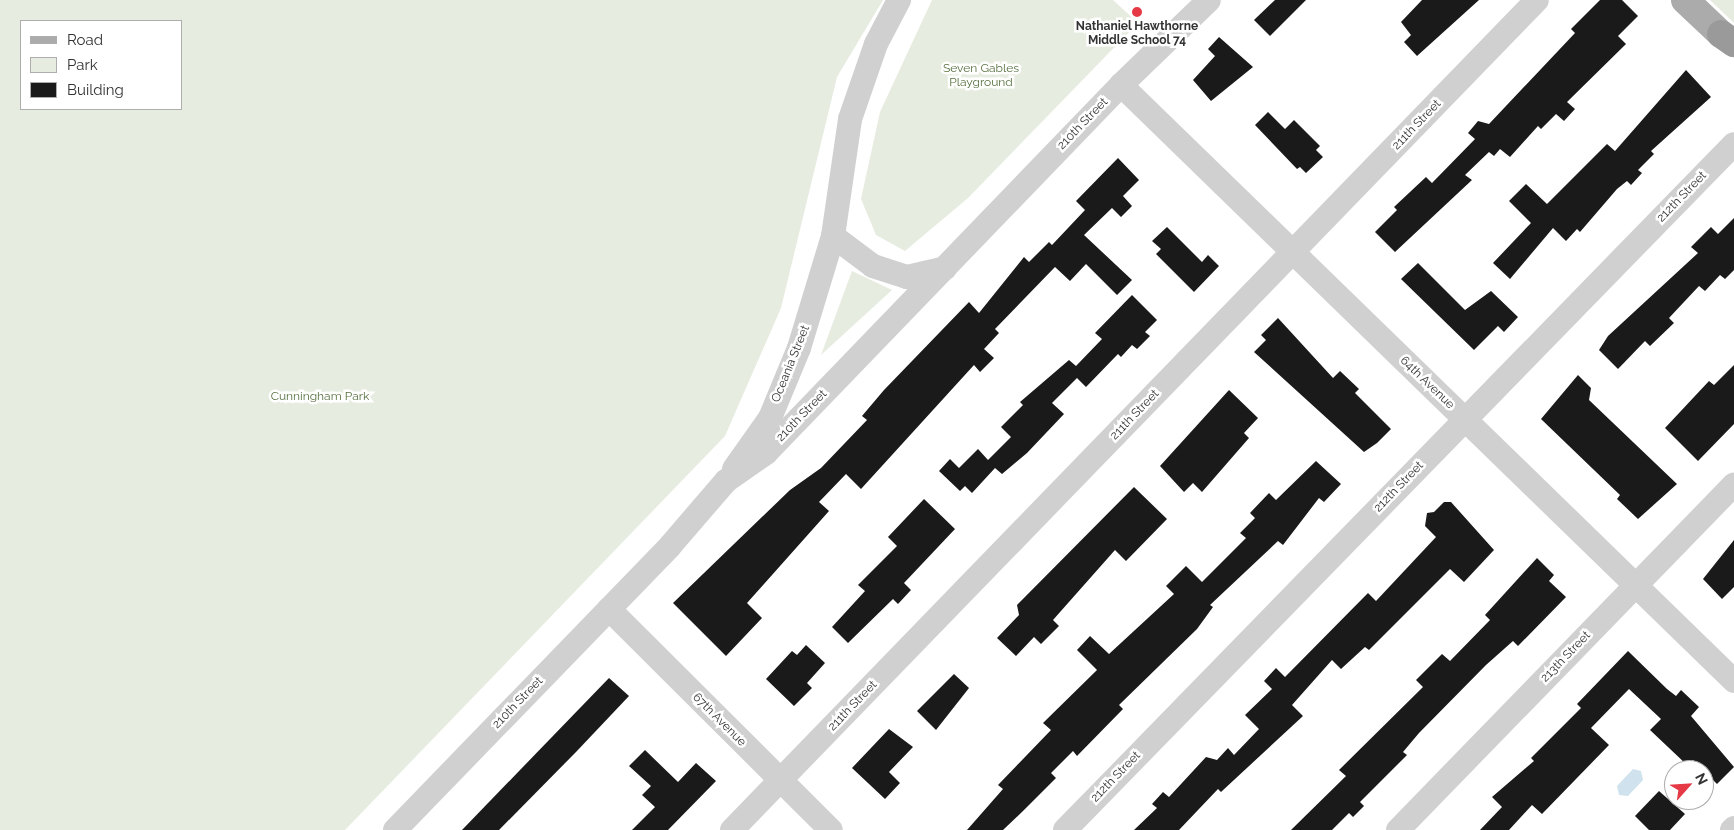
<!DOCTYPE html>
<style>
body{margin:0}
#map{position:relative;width:1734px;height:830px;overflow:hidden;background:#fff;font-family:Raleway,sans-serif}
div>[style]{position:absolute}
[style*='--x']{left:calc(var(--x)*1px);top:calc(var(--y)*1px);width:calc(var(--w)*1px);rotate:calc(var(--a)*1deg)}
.green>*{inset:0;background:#e6ecdf}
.water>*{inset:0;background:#cfe2ee}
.building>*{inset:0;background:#1a1a1a}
.street>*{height:24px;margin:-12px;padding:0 12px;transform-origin:12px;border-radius:12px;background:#d0d0d0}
.primary>*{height:28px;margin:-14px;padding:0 14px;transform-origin:14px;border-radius:14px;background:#ababab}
.highway>*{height:28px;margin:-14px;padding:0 14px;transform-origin:14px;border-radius:14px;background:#9a9a9a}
.dots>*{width:14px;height:14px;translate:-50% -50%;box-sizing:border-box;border:2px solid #fff;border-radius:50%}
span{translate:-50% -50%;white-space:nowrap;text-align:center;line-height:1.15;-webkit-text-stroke:5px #fff;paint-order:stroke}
.poi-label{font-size:12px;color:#333;font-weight:700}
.park-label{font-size:12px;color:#56703f}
.street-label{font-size:12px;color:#333}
.legend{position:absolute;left:20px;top:20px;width:162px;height:90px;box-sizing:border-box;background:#fff;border:1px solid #adadad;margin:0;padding:6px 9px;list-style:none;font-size:15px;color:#333}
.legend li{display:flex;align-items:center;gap:10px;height:25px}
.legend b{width:25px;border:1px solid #adadad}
.north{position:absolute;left:1664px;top:760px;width:50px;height:50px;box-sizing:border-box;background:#fff;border:1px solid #adadad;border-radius:50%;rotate:64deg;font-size:14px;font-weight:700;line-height:20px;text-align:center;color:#333}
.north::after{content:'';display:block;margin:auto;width:18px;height:22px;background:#e63946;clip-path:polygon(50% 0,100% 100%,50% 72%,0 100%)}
</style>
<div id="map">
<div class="green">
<i style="clip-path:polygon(evenodd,0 0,883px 0,837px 77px,781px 308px,725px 436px,345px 830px,0 830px,0 0,181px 21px,181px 109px,21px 109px,21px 21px,181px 21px)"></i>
<i style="clip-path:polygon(932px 0,1113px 0,1138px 23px,968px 198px,905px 251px,876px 235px,861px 199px,880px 112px)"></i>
<i style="clip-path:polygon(1710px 0,1734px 0,1734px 23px)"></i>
<i style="clip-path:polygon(852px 271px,892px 290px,821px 355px)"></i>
</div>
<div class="water">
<i style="clip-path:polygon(1633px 769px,1641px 771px,1643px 780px,1628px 796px,1619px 795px,1617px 786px)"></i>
</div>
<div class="building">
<i style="clip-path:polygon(1275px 0,1306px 0,1270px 36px,1254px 20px)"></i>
<i style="clip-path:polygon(1422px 0,1479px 0,1417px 56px,1404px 42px,1411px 35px,1401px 22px)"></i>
<i style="clip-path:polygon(1600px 0,1622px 0,1638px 16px,1618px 36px,1626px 44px,1567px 102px,1575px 109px,1564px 121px,1556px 114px,1541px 129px,1538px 126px,1510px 157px,1500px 149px,1494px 156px,1489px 152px,1465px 175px,1472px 180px,1395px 252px,1375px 232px,1397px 210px,1394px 207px,1426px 177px,1432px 183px,1475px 139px,1468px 133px,1478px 121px,1489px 124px,1575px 33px,1571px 29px)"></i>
<i style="clip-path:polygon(1219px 37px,1253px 67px,1211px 101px,1193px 80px,1215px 56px,1208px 49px)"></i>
<i style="clip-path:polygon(1686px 70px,1711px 97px,1651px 151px,1654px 154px,1638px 170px,1642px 173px,1631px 185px,1627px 181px,1617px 189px,1580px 232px,1577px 229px,1566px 241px,1553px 228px,1510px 279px,1493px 263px,1531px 223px,1509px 201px,1526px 184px,1547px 204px,1607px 144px,1615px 151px)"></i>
<i style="clip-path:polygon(1268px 112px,1285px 129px,1294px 120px,1320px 146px,1316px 150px,1323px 157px,1306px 173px,1300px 167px,1297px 169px,1255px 125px)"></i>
<i style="clip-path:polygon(1118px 158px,1139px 180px,1123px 196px,1132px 206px,1121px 217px,1112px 208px,1084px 235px,1132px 280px,1117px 295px,1086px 264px,1070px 281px,1055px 267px,995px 329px,999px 333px,984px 349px,994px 358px,980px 372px,974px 365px,861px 489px,846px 474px,819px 502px,829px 511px,747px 603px,762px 618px,726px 656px,673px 603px,790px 490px,821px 468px,867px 420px,862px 416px,884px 390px,969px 302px,979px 313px,1024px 257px,1029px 262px,1049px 242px,1052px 245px,1085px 210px,1076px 201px)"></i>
<i style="clip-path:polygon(1734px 218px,1734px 270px,1725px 279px,1720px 275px,1705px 291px,1699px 286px,1669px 318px,1674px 323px,1650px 346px,1645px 341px,1618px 369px,1599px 350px,1608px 336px,1698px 253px,1691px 247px,1711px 227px,1718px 234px)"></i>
<i style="clip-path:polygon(1167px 227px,1202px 262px,1208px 255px,1219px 266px,1194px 292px,1156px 254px,1161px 249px,1152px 241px)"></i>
<i style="clip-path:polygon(1418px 263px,1465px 310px,1491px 291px,1518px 317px,1504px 332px,1498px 326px,1474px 350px,1401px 279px)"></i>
<i style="clip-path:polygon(1132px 295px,1157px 320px,1145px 332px,1150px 336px,1137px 349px,1132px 345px,1121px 357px,1118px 354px,1086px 387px,1077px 378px,1052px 403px,1064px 414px,1027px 453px,1002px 474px,995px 468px,972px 493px,965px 486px,960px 491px,939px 471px,950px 459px,959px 468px,978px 449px,988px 460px,1011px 437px,1001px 427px,1023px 405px,1020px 402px,1069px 360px,1076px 366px,1102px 339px,1095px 333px)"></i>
<i style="clip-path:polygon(1278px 318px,1333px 378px,1340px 371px,1359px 389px,1355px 393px,1391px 429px,1377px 443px,1364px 452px,1254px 352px,1266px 340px,1261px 335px)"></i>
<i style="clip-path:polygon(1734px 365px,1734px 424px,1698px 461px,1665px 428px,1709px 381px,1714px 385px)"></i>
<i style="clip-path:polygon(1578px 375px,1591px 388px,1589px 400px,1677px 484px,1638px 519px,1617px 499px,1620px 495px,1541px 419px)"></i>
<i style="clip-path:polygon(1229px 390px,1258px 418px,1244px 433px,1249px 438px,1202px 492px,1193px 483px,1184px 492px,1160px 466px)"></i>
<i style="clip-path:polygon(1316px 461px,1341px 484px,1324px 502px,1319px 498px,1283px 545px,1278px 541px,1210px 605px,1213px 607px,1197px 629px,1119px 705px,1123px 709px,1077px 756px,1073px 751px,1051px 773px,1056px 778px,1023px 811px,1003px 830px,967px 830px,1003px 789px,998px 785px,1051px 730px,1043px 723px,1097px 670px,1077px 650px,1090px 636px,1109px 654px,1174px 594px,1166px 586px,1186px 566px,1202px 582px,1246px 538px,1240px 533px,1255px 518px,1250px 513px,1269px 493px,1276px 500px)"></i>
<i style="clip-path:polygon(1134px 487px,1167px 519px,1126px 561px,1115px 550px,1053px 620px,1059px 626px,1041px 644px,1034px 637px,1016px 656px,997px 638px,1019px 615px,1017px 605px)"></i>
<i style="clip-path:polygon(924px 499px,955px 529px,904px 583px,911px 590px,898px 604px,893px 599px,848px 643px,832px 627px,865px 591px,858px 585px,897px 546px,888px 537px)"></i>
<i style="clip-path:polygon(1444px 502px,1451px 502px,1494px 550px,1464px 582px,1450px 569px,1369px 650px,1365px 647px,1341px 669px,1332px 660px,1292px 705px,1303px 716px,1221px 792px,1218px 789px,1179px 830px,1134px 830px,1157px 808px,1152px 804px,1163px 792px,1169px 797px,1206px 757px,1217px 760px,1228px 748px,1234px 755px,1259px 729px,1245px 715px,1272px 689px,1264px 681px,1276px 668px,1285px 677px,1368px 593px,1376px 601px,1436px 537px,1425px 526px,1427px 513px,1434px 512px)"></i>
<i style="clip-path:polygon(1734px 540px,1734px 587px,1722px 599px,1703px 579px)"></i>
<i style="clip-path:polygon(1537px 558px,1554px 575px,1549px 581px,1566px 597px,1518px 646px,1513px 641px,1486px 665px,1419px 733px,1403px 752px,1407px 755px,1360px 802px,1364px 806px,1353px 817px,1349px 813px,1332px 830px,1291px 830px,1346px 776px,1339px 770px,1423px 687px,1416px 680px,1442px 654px,1450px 661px,1490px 620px,1485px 615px)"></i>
<i style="clip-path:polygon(806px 645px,825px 663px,807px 683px,812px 688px,794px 706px,766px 679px,792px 651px,797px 655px)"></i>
<i style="clip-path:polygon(1628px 651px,1667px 689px,1676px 696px,1681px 690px,1699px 707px,1691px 716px,1734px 767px,1717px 784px,1693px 760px,1687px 765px,1650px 730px,1661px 719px,1629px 689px,1591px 728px,1609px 745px,1542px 814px,1532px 805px,1509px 830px,1480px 830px,1502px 807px,1492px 797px,1534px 761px,1531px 758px,1581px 708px,1577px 704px)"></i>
<i style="clip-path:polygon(954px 674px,969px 688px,936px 730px,917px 711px)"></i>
<i style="clip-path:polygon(609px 678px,629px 696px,576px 752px,499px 830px,462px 830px)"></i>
<i style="clip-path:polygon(889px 729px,913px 747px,889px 772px,900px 783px,885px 799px,852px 768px)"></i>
<i style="clip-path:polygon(645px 750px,678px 782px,696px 763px,716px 781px,668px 830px,632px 830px,655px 807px,642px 795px,651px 786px,629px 766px)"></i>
<i style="clip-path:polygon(1659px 791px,1685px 814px,1670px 830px,1649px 830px,1635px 816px)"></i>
</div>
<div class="street">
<i style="--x:1121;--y:85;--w:855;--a:44.19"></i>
<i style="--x:833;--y:236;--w:50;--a:36.9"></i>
<i style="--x:873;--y:266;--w:36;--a:18"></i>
<i style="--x:907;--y:277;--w:39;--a:-13"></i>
<i style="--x:734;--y:469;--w:62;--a:-54.8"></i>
<i style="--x:770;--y:418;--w:76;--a:-67.5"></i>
<i style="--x:799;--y:348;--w:117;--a:-73.1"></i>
<i style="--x:833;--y:236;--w:118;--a:-81.7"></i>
<i style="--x:850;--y:119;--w:79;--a:-70.9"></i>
<i style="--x:876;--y:44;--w:50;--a:-62.4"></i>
<i style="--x:609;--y:609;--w:313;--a:44.9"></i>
<i style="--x:395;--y:830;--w:395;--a:-45.9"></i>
<i style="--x:670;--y:546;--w:86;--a:-49.3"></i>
<i style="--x:726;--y:481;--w:49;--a:-35"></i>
<i style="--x:766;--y:453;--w:511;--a:-46.03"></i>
<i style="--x:1121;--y:85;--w:122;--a:-44"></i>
<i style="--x:732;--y:830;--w:1156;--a:-45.88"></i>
<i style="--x:1065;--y:830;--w:958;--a:-45.72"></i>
<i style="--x:1398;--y:830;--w:482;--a:-45.8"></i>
<i style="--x:1732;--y:830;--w:3;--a:-45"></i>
</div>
<div class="primary">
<i style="--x:1685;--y:0;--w:50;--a:43.4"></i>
</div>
<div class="highway">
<i style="--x:1721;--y:34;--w:16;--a:35"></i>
</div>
<div class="dots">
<i style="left:1137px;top:12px;background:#e63946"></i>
</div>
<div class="poi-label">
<span style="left:1137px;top:34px">Nathaniel Hawthorne<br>Middle School 74</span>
</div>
<div class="park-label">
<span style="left:981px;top:76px">Seven Gables<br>Playground</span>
<span style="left:320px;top:397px">Cunningham Park</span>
</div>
<div class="street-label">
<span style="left:1083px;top:124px;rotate:-46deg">210th Street</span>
<span style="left:1417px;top:125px;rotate:-46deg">211th Street</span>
<span style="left:1682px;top:197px;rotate:-46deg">212th Street</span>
<span style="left:791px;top:364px;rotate:-68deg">Oceania Street</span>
<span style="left:1427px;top:383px;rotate:44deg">64th Avenue</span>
<span style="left:1135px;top:415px;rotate:-46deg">211th Street</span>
<span style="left:802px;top:416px;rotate:-46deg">210th Street</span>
<span style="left:1399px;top:487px;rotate:-46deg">212th Street</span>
<span style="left:1566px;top:657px;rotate:-46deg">213th Street</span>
<span style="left:518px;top:703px;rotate:-46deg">210th Street</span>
<span style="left:853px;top:706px;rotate:-46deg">211th Street</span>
<span style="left:719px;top:720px;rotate:45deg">67th Avenue</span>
<span style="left:1116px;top:777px;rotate:-46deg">212th Street</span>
</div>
<ul class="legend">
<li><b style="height:6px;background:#ababab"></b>Road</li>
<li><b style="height:14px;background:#e6ecdf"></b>Park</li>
<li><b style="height:14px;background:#1a1a1a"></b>Building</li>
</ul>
<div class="north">N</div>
</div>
